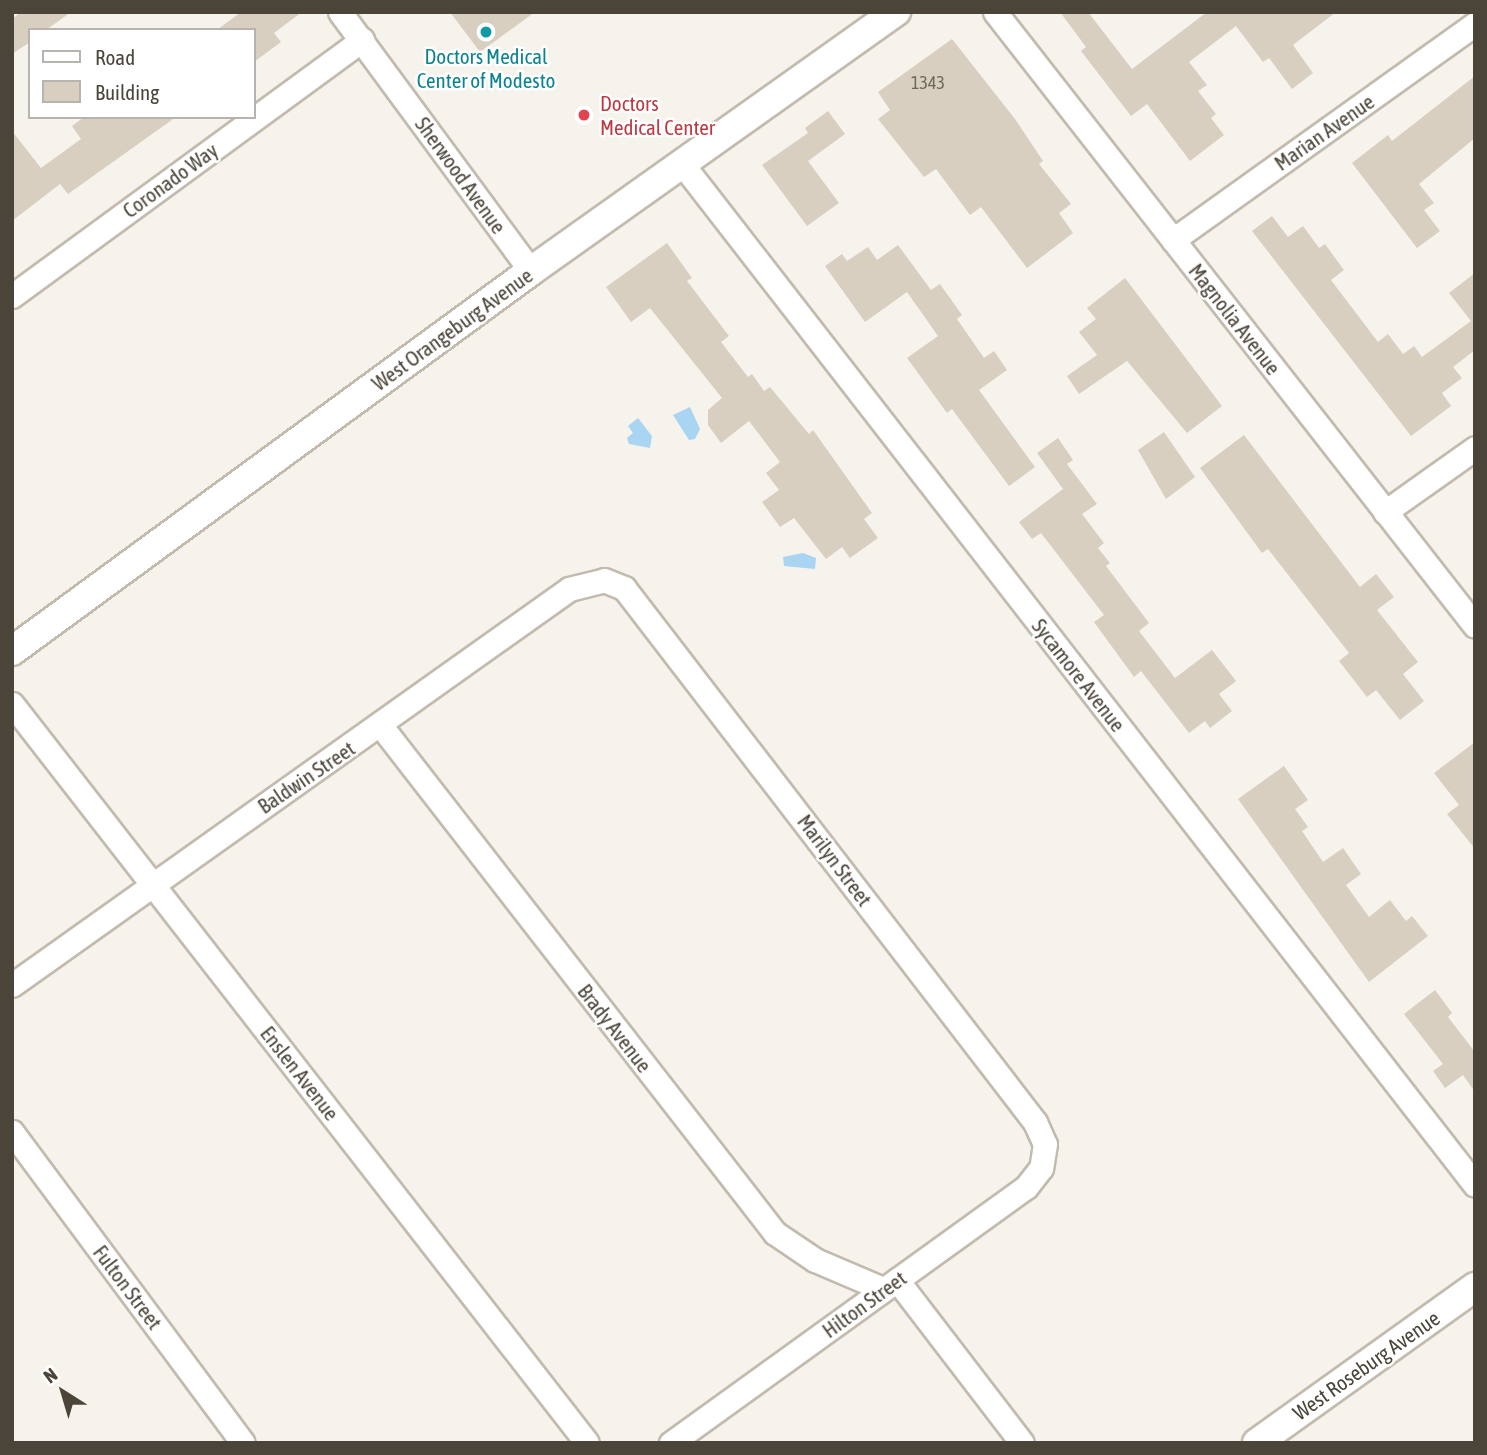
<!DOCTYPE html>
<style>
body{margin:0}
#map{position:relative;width:1487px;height:1455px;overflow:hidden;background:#f6f3ec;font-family:"Asap Condensed",sans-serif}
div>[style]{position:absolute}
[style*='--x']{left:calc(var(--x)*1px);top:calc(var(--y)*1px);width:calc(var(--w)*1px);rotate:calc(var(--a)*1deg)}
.water>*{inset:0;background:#a9d4f2}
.building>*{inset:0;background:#d8cfc1}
.roads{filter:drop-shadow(2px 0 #c2bbae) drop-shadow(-2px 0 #c2bbae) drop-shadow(0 2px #c2bbae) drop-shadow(0 -2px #c2bbae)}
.minor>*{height:23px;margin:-11.5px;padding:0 11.5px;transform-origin:11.5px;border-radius:11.5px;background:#fff}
.tertiary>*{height:28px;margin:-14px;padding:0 14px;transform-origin:14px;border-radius:14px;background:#fff}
.dots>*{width:19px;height:19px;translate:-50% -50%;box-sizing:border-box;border:4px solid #fff;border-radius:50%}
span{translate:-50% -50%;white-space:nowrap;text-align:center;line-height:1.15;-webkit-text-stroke:5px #fff;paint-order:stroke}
.number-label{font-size:18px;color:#6e675b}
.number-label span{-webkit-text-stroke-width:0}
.culture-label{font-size:21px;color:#0d838f}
.health-label{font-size:21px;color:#be3a42}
.left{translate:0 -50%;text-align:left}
.street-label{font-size:21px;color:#4b4439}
.frame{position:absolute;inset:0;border:14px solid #4b4439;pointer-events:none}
.legend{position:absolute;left:28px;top:28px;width:228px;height:91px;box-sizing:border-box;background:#fff;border:2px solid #b7b4b0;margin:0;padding:9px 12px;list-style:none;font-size:21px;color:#4b4439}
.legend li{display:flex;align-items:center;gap:14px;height:35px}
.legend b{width:35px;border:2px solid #b7b4b0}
.north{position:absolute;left:28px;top:1357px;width:70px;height:70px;-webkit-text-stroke:5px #fff;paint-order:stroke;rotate:323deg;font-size:19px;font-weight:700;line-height:28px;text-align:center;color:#4b4439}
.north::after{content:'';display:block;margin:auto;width:24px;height:32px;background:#4b4439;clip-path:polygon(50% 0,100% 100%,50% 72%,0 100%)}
</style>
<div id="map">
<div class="water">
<i style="clip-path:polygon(690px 407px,700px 429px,695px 439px,689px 440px,673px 415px)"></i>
<i style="clip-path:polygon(638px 418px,652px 436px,650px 448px,629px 444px,627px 438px,633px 433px,628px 426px)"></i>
<i style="clip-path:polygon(803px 553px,816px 558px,815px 569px,784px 566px,783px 557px)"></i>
</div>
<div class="building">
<i style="clip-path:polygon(21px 12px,71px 12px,46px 30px,30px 30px,30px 42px,12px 54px,12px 19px)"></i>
<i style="clip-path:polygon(241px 12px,302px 12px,274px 33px,281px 42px,254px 62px,254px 30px,217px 30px)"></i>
<i style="clip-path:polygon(450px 12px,535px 12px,480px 52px)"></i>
<i style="clip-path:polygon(1060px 12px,1088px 12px,1132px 69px,1207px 12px,1336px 12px,1293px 45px,1313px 73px,1292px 89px,1269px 58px,1263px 62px,1236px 26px,1189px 62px,1207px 85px,1198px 91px,1216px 114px,1211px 118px,1224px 135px,1190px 161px,1147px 104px,1131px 116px,1081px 51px,1086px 47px)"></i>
<i style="clip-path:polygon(952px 39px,1015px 119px,1043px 161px,1039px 164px,1071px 204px,1059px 213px,1073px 233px,1027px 268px,981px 207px,970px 215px,936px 169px,924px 177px,878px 119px,890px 110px,878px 92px)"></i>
<i style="clip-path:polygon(1475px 76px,1475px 138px,1419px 184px,1434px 203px,1424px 210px,1440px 231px,1417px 248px,1352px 163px,1388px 135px,1392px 141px)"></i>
<i style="clip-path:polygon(828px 111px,845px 134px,808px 161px,839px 203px,807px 226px,762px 165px,808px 133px,805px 128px)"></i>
<i style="clip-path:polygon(84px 117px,176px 117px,68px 194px,60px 184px,12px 221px,12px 131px,41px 168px,81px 139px,72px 126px)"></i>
<i style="clip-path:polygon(1272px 216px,1288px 237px,1303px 226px,1319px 248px,1325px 244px,1344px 270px,1331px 280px,1378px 342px,1388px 334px,1403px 354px,1414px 346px,1422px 357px,1471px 321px,1449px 293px,1475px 273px,1475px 350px,1453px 367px,1462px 378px,1442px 393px,1451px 406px,1411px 436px,1252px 231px)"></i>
<i style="clip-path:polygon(667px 243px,692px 278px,687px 281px,729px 336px,721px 342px,748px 377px,752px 374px,764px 391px,770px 387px,809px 434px,813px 430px,872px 513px,864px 519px,878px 538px,850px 558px,842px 547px,826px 559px,794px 518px,780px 527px,762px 502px,779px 490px,766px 473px,780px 462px,749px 421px,721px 443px,708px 425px,708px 410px,722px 398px,650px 308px,631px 322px,606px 287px)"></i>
<i style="clip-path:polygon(898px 245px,931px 290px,940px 284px,962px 315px,957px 319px,984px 358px,994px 351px,1007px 370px,979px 390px,1035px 467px,1009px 486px,952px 409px,947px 413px,907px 358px,938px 336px,907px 292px,865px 322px,825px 266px,842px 254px,847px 261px,868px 247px,877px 260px)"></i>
<i style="clip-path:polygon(1125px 278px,1222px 406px,1187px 433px,1127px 361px,1079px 394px,1067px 376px,1097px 355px,1079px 332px,1096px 319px,1087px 308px)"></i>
<i style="clip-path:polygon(1164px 432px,1195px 477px,1166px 499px,1138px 450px)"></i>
<i style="clip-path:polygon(1244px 435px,1360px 587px,1376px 574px,1394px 597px,1377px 610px,1418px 662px,1403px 674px,1424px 701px,1400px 720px,1376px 690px,1367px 697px,1339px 661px,1349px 653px,1268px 549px,1262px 553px,1200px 468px)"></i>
<i style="clip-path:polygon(1058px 438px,1073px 460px,1067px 464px,1097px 504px,1082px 514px,1104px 543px,1098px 548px,1110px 563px,1106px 566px,1149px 623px,1139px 631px,1175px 678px,1212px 650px,1236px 681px,1219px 694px,1232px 711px,1210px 728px,1205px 721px,1189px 733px,1141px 671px,1134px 677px,1094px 622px,1104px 615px,1041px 533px,1032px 539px,1019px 522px,1063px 489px,1037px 453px)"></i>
<i style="clip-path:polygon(1475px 742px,1475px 849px,1447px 814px,1459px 805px,1434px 773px)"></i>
<i style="clip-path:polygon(1284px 766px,1308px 800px,1295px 809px,1308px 827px,1302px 831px,1323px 862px,1343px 848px,1361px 874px,1346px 885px,1369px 917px,1390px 900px,1406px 921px,1412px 916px,1428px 936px,1369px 982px,1238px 799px)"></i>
<i style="clip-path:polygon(1435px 990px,1452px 1013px,1448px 1017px,1475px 1052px,1475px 1092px,1463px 1075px,1445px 1088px,1433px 1071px,1443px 1064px,1404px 1014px)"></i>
</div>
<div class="roads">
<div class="minor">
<i style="--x:340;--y:12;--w:322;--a:53.6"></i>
<i style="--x:995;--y:12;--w:779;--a:51.98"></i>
<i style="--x:683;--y:165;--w:1291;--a:52.17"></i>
<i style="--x:1173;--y:240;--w:371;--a:-35.6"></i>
<i style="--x:12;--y:296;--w:434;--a:-36.2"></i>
<i style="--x:1385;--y:512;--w:110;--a:-35.4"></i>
<i style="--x:12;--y:704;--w:936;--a:52.11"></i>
<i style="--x:381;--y:726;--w:642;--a:52.15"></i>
<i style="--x:775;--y:1233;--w:48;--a:34"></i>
<i style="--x:815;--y:1260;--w:74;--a:23.1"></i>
<i style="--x:12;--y:985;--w:683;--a:-35.41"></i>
<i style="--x:569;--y:589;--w:36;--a:-14"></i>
<i style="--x:604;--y:580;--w:22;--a:22"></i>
<i style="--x:624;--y:588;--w:674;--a:52.42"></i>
<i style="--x:1035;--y:1122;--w:24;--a:66"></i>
<i style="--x:1045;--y:1144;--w:24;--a:99"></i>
<i style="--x:1041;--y:1168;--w:24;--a:128"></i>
<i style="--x:1026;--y:1187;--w:438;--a:144.2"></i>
<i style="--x:12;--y:1132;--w:387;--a:53.4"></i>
<i style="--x:897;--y:1280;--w:205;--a:52.5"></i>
</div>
<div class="tertiary">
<i style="--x:12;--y:651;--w:643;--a:-36.21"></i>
<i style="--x:531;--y:271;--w:448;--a:-35.4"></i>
<i style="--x:1257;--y:1443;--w:268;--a:-35.6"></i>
</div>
</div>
<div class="dots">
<i style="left:486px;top:32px;background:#0f9aa8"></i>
<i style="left:584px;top:115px;background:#e0444e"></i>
</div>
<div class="number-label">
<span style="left:928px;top:83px">1343</span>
</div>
<div class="culture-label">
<span style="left:486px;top:68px">Doctors Medical<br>Center of Modesto</span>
</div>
<div class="health-label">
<span class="left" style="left:600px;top:115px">Doctors<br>Medical Center</span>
</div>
<div class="street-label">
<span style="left:1324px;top:132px;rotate:-35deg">Marian Avenue</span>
<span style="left:461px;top:175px;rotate:54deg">Sherwood Avenue</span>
<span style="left:170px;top:180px;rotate:-36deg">Coronado Way</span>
<span style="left:1235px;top:319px;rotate:52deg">Magnolia Avenue</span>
<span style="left:452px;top:329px;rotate:-36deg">West Orangeburg Avenue</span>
<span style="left:1079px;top:675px;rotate:52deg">Sycamore Avenue</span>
<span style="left:306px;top:777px;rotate:-34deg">Baldwin Street</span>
<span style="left:835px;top:860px;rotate:53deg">Marilyn Street</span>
<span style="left:615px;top:1028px;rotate:52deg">Brady Avenue</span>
<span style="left:300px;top:1073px;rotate:52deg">Enslen Avenue</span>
<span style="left:128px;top:1287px;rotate:53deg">Fulton Street</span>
<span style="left:864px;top:1304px;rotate:-36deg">Hilton Street</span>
<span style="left:1366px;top:1365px;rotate:-35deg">West Roseburg Avenue</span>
</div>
<div class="frame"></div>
<ul class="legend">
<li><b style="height:9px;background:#fff"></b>Road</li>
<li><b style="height:19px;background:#d8cfc1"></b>Building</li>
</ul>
<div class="north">N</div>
</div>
